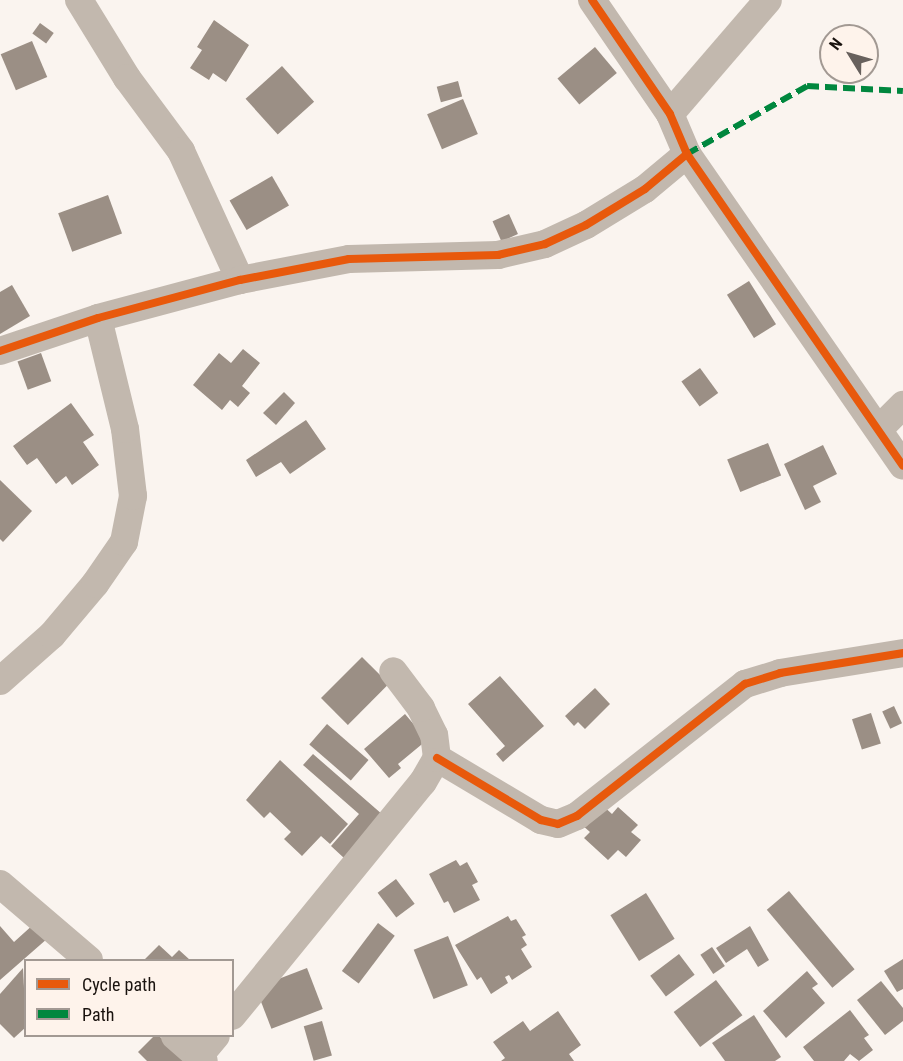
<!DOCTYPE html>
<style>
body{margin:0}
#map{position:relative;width:903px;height:1061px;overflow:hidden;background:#faf4ef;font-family:"Roboto Condensed",sans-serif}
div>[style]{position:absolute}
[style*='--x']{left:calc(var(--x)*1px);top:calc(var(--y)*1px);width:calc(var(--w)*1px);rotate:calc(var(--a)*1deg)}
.building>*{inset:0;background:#9b8f85;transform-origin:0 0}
.minor>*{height:28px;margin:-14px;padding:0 14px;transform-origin:14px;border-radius:14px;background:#c2b8ae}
.quiet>*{height:6px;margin-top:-3px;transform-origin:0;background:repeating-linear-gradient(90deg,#00873e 0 12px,transparent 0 18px)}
.cycleway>*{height:8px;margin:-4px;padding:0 4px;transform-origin:4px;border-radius:4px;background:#e8590c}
span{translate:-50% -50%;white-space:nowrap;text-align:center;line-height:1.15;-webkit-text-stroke:6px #fef3eb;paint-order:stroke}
.legend{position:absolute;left:24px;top:959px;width:210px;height:78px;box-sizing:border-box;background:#fef3eb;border:2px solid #a29993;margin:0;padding:8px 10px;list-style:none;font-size:18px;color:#19120e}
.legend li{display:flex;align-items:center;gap:12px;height:30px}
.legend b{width:30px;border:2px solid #a29993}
.north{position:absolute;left:819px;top:24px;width:60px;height:60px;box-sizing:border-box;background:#fef3eb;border:2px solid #a29993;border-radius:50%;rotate:307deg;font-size:16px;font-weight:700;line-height:24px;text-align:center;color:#19120e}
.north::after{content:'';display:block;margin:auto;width:21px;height:27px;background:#68615d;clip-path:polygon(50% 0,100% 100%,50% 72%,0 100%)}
</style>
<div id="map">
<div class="building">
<i style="clip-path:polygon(214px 20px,249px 45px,226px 82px,213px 73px,209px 80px,190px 68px,202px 50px,197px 47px)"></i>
<i style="left:40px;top:23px;width:17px;height:13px;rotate:36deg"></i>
<i style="left:32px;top:41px;width:39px;height:34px;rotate:67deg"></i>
<i style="left:595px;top:47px;width:34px;height:49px;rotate:50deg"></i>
<i style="left:282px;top:66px;width:48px;height:49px;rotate:48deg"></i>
<i style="left:458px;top:81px;width:16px;height:22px;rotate:75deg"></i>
<i style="left:463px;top:99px;width:38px;height:39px;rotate:67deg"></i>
<i style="left:272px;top:176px;width:34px;height:49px;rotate:60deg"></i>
<i style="left:108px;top:195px;width:41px;height:53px;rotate:70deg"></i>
<i style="left:509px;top:214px;width:22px;height:18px;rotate:66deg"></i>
<i style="left:749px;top:281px;width:51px;height:26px;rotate:58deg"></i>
<i style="clip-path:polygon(12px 285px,30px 316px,0 334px,0 292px)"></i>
<i style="clip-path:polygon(243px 349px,260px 363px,242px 386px,250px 393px,238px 407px,230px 400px,222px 410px,193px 385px,219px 353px,231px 363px)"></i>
<i style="left:41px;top:353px;width:30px;height:25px;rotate:70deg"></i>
<i style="left:700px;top:368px;width:31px;height:23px;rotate:54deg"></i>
<i style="clip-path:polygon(284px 392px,295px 403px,276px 425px,263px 413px)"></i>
<i style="clip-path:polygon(71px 403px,94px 435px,83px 442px,99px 465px,72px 485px,66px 476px,56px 484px,37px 458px,27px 465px,13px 446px)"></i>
<i style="clip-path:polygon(306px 420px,326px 449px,290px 474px,281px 462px,256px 477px,246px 460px)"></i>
<i style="left:768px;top:443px;width:35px;height:44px;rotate:68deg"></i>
<i style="clip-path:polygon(823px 445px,837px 474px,813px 486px,821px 502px,805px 510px,784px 464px)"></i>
<i style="clip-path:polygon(0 480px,32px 511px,3px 542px,0 539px)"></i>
<i style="left:362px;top:657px;width:38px;height:58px;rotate:45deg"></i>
<i style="clip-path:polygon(500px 676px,544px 726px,503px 762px,496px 754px,505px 746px,468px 704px)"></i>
<i style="clip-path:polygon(595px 688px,610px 704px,585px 729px,578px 722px,574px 726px,565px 716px)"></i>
<i style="left:894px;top:706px;width:19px;height:13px;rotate:65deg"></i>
<i style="left:871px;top:713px;width:32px;height:20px;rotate:72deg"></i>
<i style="clip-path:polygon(405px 714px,427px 740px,398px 764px,401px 768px,389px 778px,364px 749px)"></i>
<i style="left:327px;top:724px;width:55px;height:27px;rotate:41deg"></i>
<i style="clip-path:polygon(313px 754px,383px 815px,344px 858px,331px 846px,359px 814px,303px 765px)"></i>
<i style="clip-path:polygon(280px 760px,348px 824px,330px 844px,321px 836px,302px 856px,284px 839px,291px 832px,270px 812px,264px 818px,246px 800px)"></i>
<i style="clip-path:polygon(601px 804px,612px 814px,618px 807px,638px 825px,631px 832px,641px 840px,626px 857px,618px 850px,608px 860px,584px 838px,590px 832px,582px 825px)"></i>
<i style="clip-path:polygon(456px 860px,460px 866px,467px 862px,478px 882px,472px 885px,480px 900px,454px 913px,448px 901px,444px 903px,429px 874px)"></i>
<i style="left:396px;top:879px;width:31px;height:23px;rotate:53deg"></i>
<i style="left:789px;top:891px;width:102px;height:29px;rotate:50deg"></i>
<i style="left:646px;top:893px;width:54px;height:42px;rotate:58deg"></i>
<i style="clip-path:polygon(508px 916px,511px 921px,516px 919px,526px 935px,522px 937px,527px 945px,521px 949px,532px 967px,512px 980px,509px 975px,505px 977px,508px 983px,491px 994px,481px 977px,477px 980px,455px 945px)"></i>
<i style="clip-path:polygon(35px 923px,48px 938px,0 980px,0 926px,14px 942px)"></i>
<i style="left:378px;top:923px;width:21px;height:60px;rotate:37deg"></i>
<i style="clip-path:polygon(750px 926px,769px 960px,758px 967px,747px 949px,726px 963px,716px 948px)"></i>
<i style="left:448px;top:936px;width:53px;height:37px;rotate:68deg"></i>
<i style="clip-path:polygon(159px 945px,172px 957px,179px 950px,190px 960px,144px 960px)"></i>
<i style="left:712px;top:947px;width:23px;height:14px;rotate:56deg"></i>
<i style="left:679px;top:954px;width:26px;height:36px;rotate:53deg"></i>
<i style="clip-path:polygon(903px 959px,903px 989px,897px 992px,884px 971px)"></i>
<i style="clip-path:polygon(23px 968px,26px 1027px,14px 1038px,0 1024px,0 994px)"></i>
<i style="left:307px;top:968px;width:44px;height:55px;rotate:69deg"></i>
<i style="clip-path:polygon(807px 971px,818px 984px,812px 988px,825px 1003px,786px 1038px,763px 1011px)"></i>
<i style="left:716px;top:980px;width:44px;height:53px;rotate:53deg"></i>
<i style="clip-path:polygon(881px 981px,903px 1008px,903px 1021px,885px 1035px,857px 1000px)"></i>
<i style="clip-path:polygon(850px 1010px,869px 1035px,864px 1038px,873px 1050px,859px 1061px,850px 1054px,844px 1061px,814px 1061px,803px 1047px)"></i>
<i style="clip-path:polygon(558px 1011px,581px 1045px,569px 1054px,574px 1061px,501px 1061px,505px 1058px,493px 1042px,523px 1021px,530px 1031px)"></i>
<i style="clip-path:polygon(754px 1015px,781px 1057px,775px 1061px,725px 1061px,712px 1043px)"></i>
<i style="left:322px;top:1021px;width:36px;height:19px;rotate:74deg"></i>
<i style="clip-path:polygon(154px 1036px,159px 1036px,186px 1061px,147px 1061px,138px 1052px)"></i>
</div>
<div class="minor">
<i style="--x:79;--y:0;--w:92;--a:58.4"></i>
<i style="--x:127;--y:78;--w:91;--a:53.5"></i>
<i style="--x:181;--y:151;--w:142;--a:65.4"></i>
<i style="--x:592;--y:0;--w:138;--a:55.6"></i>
<i style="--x:670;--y:114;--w:43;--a:67"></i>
<i style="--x:687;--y:154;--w:379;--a:55.3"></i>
<i style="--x:670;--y:114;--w:150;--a:-49.3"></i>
<i style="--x:0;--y:351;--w:103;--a:-18.6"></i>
<i style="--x:98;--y:318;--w:147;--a:-15"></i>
<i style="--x:240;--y:280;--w:111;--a:-10.9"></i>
<i style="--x:349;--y:259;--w:149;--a:-1.5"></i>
<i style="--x:498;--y:255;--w:48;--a:-13.2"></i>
<i style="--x:545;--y:244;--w:45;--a:-24.9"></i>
<i style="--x:586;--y:225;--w:69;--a:-31.4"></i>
<i style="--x:645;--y:189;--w:55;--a:-39.8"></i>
<i style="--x:880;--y:428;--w:33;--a:-45"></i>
<i style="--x:0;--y:681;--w:69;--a:-41.5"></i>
<i style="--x:52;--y:635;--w:67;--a:-49.9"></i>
<i style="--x:95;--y:584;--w:51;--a:-55.4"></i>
<i style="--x:124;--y:542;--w:47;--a:-78.9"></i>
<i style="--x:133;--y:496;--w:67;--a:-96.8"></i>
<i style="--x:125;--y:429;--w:114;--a:-103.7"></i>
<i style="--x:437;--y:758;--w:121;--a:30.8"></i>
<i style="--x:541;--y:820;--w:17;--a:13"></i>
<i style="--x:558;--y:824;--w:21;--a:-23"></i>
<i style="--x:577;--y:816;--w:214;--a:-38.2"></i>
<i style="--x:745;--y:684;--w:37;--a:-17"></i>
<i style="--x:780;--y:673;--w:125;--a:-9.2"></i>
<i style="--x:0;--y:884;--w:117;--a:40.5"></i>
<i style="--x:232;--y:1016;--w:302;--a:-50.8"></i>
<i style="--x:423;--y:782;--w:28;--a:-60"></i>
<i style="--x:437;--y:758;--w:23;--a:-97"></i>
<i style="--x:434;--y:735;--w:30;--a:-116"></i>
<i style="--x:421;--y:708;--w:46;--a:-127.1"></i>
<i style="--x:175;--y:1036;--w:38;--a:41"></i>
<i style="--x:199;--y:1056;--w:26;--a:-50"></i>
</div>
<div class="quiet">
<i style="--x:687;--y:154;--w:138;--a:-29.5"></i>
<i style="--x:807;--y:86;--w:96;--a:3"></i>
</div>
<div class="cycleway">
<i style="--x:592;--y:0;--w:138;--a:55.6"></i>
<i style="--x:670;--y:114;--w:43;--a:67"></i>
<i style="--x:687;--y:154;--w:379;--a:55.3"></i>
<i style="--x:0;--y:351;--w:103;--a:-18.6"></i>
<i style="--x:98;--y:318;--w:147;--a:-15"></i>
<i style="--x:240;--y:280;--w:111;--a:-10.9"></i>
<i style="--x:349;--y:259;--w:149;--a:-1.5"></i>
<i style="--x:498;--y:255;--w:48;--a:-13.2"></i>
<i style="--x:545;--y:244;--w:45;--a:-24.9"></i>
<i style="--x:586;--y:225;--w:69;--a:-31.4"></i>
<i style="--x:645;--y:189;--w:55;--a:-39.8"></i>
<i style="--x:437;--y:758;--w:121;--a:30.8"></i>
<i style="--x:541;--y:820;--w:17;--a:13"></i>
<i style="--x:558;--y:824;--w:21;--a:-23"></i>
<i style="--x:577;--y:816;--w:214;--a:-38.2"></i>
<i style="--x:745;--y:684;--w:37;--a:-17"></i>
<i style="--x:780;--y:673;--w:125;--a:-9.2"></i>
</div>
<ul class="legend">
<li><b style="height:8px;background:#e8590c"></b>Cycle path</li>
<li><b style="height:8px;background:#00873e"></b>Path</li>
</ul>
<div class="north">N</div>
</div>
